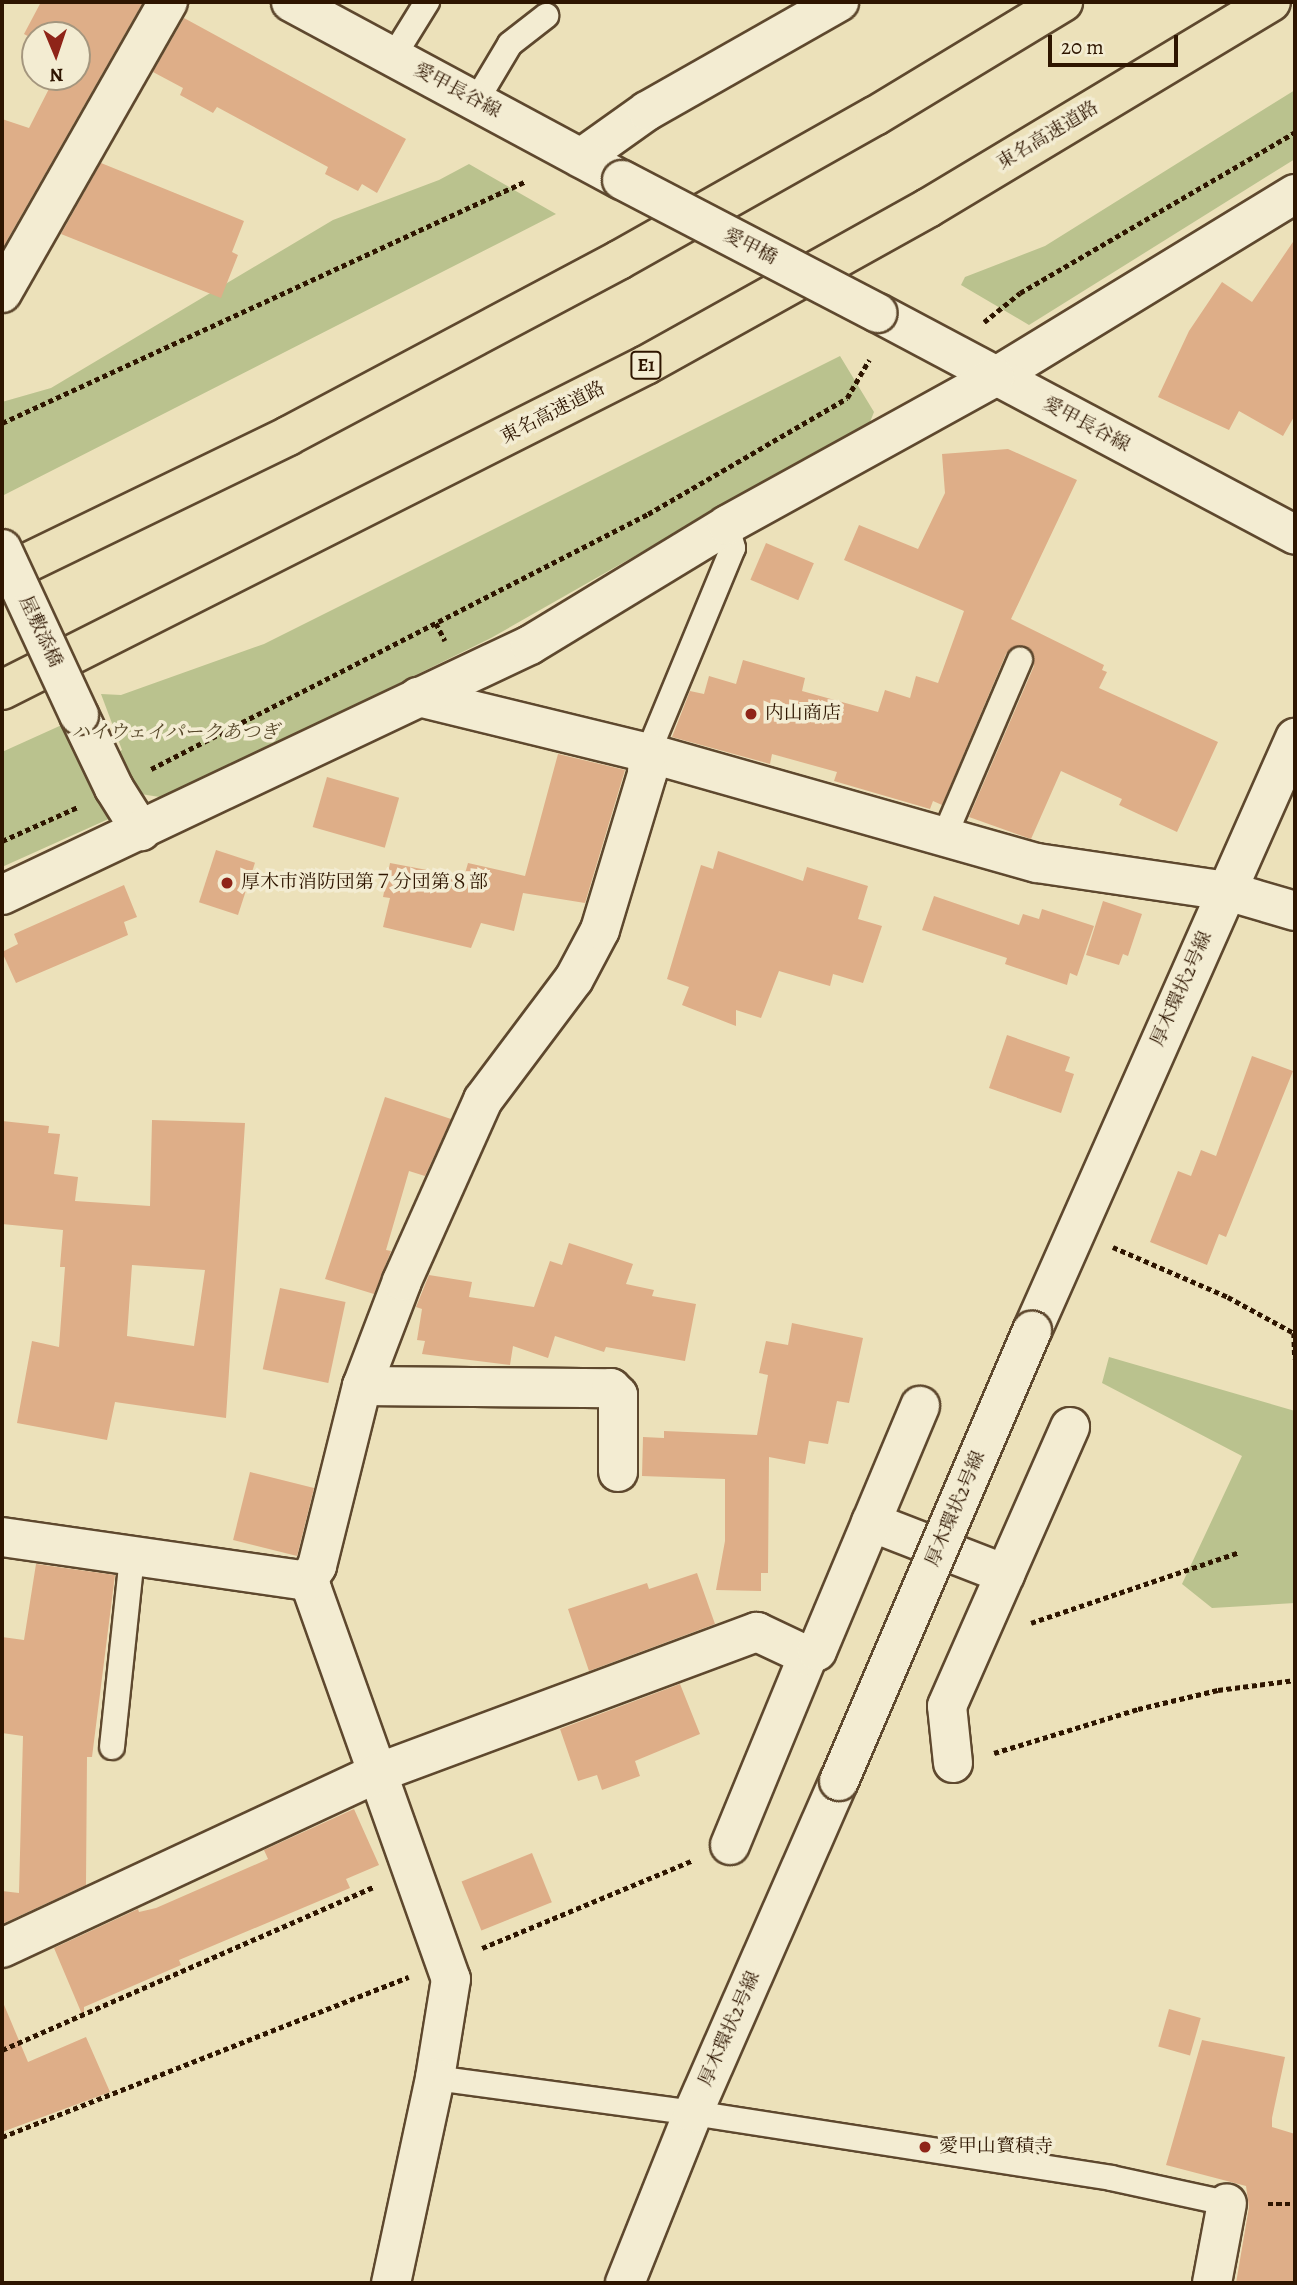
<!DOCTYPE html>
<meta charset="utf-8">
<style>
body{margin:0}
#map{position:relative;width:1297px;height:2285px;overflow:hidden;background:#ece1ba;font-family:Alegreya,"Noto Serif JP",serif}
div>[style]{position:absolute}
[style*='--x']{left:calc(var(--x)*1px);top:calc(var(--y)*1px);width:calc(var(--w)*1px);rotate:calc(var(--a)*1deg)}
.green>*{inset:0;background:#bac28e}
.building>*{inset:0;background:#deae88;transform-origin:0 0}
.path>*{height:4.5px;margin-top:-2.25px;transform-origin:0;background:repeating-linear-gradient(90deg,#2e1500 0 5px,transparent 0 8.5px)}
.roads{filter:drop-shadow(2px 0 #5e482e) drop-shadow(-2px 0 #5e482e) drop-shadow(0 2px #5e482e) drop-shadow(0 -2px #5e482e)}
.service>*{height:24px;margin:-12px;padding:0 12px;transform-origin:12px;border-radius:12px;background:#f3ecd2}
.minor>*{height:38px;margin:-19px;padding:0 19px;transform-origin:19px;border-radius:19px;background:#f3ecd2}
.tertiary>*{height:38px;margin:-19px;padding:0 19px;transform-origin:19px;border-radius:19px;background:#f3ecd2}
.motorway>*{height:38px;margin:-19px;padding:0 19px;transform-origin:19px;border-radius:19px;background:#ece1ba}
.bridges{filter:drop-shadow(2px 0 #5e482e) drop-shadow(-2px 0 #5e482e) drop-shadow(0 2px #5e482e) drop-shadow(0 -2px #5e482e)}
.minor-bridge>*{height:38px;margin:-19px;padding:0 19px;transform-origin:19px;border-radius:19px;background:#f3ecd2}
.tertiary-bridge>*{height:38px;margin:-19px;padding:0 19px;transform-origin:19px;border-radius:19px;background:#f3ecd2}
.dots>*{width:19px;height:19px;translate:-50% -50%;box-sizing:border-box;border:4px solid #f3ecd2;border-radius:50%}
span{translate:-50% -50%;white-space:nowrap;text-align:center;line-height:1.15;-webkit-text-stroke:7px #f3ecd2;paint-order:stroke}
.shield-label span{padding:2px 5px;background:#f3ecd2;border:2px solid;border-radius:5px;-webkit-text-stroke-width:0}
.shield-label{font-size:18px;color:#2e1500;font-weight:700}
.street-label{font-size:19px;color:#2e1500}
.poi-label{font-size:19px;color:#2e1500}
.left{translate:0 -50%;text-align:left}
.park-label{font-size:19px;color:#58492b;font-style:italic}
.frame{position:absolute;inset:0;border:4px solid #2e1500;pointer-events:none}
.north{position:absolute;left:21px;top:21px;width:70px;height:70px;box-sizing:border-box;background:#f3ecd2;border:2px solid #a4967e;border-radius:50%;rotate:178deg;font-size:19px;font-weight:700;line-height:28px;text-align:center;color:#2e1500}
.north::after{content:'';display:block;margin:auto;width:24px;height:32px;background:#8f2418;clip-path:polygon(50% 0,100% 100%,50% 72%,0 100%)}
.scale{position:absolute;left:1048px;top:35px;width:130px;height:32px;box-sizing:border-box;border:4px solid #2e1500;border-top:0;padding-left:9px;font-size:21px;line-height:24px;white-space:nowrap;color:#2e1500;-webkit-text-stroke:5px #f3ecd2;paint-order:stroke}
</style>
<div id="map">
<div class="green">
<i style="clip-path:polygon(1295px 90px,1295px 159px,1029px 325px,961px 285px,965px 277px,1045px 246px)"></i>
<i style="clip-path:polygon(469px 164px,556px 214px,2px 496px,2px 402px,51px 388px,333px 220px,439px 180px)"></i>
<i style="clip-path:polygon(840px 356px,874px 412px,870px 422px,491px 638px,166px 798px,128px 792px,113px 817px,2px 867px,2px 752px,75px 719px,92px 766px,122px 750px,101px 694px,121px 695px,264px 644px)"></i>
<i style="clip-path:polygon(1109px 1357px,1295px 1411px,1295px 1603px,1212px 1608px,1182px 1584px,1242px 1456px,1102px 1383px)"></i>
</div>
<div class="building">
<i style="clip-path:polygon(41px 2px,143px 2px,2px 249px,2px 119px,29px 128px,55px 77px,77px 77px,77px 35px,35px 35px,35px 40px,24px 34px)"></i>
<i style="clip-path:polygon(184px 18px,406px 139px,377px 193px,362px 184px,358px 191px,325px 174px,328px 167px,217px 107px,213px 113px,180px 95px,183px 88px,153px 72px)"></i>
<i style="clip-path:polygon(101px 163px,244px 221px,232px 252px,238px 255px,221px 298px,61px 234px)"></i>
<i style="clip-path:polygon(1295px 239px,1295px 415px,1283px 436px,1239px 411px,1229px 430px,1158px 397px,1189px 331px,1222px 282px,1252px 302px)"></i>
<i style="clip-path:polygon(1008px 449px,1077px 480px,1011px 619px,1104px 665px,1102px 670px,1107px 672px,1099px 688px,1218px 742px,1177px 832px,1119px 805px,1122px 799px,1061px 771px,1031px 839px,969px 817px,1034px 666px,1032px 652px,1025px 646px,1012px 648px,1006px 654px,942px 805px,933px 801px,930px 809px,834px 781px,837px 772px,772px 754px,770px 764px,672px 737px,690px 691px,704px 694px,709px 676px,736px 684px,743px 660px,805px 678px,802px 691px,878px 712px,885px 690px,910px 698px,916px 676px,938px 683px,964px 611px,844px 560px,859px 525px,918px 549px,945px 493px,942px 454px)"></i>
<i style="left:766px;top:543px;width:52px;height:40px;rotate:23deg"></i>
<i style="clip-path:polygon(558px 754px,625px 770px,585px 903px,523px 893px,514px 931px,481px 923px,471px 948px,383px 927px,390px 898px,383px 897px,390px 863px,464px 877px,468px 863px,525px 876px)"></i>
<i style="left:327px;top:777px;width:75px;height:52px;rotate:16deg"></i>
<i style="left:216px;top:850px;width:41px;height:55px;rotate:18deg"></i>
<i style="clip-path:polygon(718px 851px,803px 881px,807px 867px,868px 886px,858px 919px,882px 926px,863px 983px,833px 974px,830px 986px,779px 971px,761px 1018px,736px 1010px,736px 1026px,682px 1005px,689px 987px,667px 979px,701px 865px,713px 869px)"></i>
<i style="clip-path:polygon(124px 885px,137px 917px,124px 922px,128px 935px,16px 983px,2px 952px,18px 944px,14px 934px)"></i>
<i style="clip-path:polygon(934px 896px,1019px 925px,1023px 914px,1039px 919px,1042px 909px,1094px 926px,1077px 976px,1070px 973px,1067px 985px,1005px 964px,1007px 958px,922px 930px)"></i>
<i style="clip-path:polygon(1103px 901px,1142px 914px,1128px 956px,1123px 954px,1119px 965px,1086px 955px)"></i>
<i style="clip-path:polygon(1007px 1035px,1070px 1057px,1065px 1071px,1074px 1074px,1061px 1113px,989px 1088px)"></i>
<i style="clip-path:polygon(1252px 1056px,1293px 1071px,1226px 1237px,1219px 1234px,1207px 1265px,1150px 1242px,1178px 1171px,1191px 1176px,1201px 1150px,1216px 1156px)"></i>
<i style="clip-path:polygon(385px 1097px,451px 1119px,425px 1176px,409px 1171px,386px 1250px,391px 1251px,374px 1294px,325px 1279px)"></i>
<i style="clip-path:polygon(evenodd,152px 1120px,245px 1123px,226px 1418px,115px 1402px,107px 1440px,17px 1423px,32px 1341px,59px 1347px,65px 1267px,60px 1267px,63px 1230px,2px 1224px,2px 1121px,49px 1126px,48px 1133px,60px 1134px,54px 1174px,78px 1177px,75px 1201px,150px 1206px,152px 1120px,132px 1265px,205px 1270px,194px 1346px,127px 1336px,132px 1265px)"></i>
<i style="clip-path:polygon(569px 1243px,633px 1264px,626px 1284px,654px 1290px,652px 1296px,696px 1304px,685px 1361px,606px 1347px,604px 1352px,555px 1336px,548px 1358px,513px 1346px,510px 1365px,422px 1354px,425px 1341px,417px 1340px,422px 1309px,416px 1307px,429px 1275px,472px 1282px,469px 1297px,534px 1307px,550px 1261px,562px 1265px)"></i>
<i style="left:280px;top:1288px;width:67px;height:83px;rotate:12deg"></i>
<i style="clip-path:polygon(792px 1323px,863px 1338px,849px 1403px,837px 1401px,828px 1444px,809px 1441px,805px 1464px,769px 1457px,768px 1573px,761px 1573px,761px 1591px,716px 1590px,725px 1541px,725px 1479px,642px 1476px,643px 1437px,664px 1438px,664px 1431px,757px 1435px,768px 1375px,759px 1373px,766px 1341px,788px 1345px)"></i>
<i style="left:250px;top:1472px;width:66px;height:70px;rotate:14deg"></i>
<i style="clip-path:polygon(36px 1564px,115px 1575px,92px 1757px,87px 1757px,86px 1885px,2px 1924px,2px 1891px,19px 1893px,23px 1736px,2px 1733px,2px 1637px,24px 1640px)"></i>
<i style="clip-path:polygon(697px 1573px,715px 1624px,589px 1671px,568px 1609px,647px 1583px,649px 1589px)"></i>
<i style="clip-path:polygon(680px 1684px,700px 1734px,635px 1761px,640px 1776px,602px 1790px,597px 1775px,578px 1781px,560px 1729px)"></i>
<i style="clip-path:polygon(354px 1809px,379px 1865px,346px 1879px,350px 1888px,179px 1960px,181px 1965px,84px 2007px,84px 2019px,54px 1948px,138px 1909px,139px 1912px,156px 1908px,268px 1859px,264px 1850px)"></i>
<i style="left:532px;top:1853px;width:53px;height:76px;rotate:68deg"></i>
<i style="clip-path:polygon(2px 2000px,28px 2062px,86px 2037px,110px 2092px,2px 2132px)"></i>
<i style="left:1169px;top:2009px;width:33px;height:39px;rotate:16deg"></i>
<i style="clip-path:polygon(1202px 2040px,1285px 2057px,1272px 2118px,1272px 2127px,1295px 2134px,1295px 2283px,1236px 2283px,1249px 2207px,1246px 2186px,1166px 2165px)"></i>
</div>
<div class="path">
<i style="--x:984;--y:322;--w:46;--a:-38.9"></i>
<i style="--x:1020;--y:293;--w:319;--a:-30.3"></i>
<i style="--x:2;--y:423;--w:575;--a:-24.78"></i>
<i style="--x:436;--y:623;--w:20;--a:63"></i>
<i style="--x:151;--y:769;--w:559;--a:-27.16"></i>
<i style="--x:648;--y:514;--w:230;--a:-30.2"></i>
<i style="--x:847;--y:398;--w:44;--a:-59.9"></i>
<i style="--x:2;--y:841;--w:83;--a:-24.1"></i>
<i style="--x:1113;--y:1247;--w:125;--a:23.5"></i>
<i style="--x:1228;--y:1297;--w:75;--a:28.6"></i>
<i style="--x:1294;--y:1333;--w:26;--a:88"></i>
<i style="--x:1031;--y:1623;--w:220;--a:-18.8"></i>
<i style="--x:994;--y:1753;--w:151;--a:-17"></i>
<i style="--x:1138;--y:1709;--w:82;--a:-13.4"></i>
<i style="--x:1218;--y:1690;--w:78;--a:-7.4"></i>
<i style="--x:482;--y:1948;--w:229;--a:-22.6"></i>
<i style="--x:2;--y:2050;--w:407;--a:-23.7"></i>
<i style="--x:2;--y:2137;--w:437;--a:-21.5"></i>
<i style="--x:1268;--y:2204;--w:27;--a:0"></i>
</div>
<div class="roads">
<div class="service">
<i style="--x:393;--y:57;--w:65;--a:-58.3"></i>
<i style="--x:476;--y:101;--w:66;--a:-59.2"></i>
<i style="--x:510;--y:44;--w:46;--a:-37.9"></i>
<i style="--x:648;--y:753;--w:222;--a:-67.5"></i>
<i style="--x:733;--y:548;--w:24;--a:-105"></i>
<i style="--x:944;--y:837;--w:193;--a:-66.8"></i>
<i style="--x:112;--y:1747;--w:190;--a:-84"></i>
<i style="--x:435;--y:2078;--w:260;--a:7.7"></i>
<i style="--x:693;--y:2113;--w:423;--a:8.8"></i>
<i style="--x:1111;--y:2178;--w:119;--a:12.2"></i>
</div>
<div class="minor">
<i style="--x:581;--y:158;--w:81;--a:-35.5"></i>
<i style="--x:647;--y:111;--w:221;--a:-29.6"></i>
<i style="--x:2;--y:293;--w:335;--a:-60.3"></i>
<i style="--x:995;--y:377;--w:351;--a:-31.4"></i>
<i style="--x:79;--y:715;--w:81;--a:64.4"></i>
<i style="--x:114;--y:788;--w:51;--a:57.9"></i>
<i style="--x:648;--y:753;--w:404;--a:15.8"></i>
<i style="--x:1037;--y:863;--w:192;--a:8.4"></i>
<i style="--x:1227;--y:891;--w:71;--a:16.4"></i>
<i style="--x:362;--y:1386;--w:249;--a:0.5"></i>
<i style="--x:611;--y:1388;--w:10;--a:45"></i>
<i style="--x:618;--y:1395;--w:77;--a:90"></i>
<i style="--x:871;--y:1522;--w:144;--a:21.2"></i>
<i style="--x:2;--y:1537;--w:308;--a:8.2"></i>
<i style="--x:307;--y:1581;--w:9;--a:58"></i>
<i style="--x:312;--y:1589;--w:414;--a:70.4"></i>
<i style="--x:451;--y:1979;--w:100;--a:99.2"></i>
<i style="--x:435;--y:2078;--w:210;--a:102.1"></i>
<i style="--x:307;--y:1581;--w:18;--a:-56"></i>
<i style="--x:317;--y:1566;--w:186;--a:-76"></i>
<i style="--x:362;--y:1386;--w:112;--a:-69.1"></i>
<i style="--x:402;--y:1281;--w:198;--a:-65.9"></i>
<i style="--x:483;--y:1100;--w:151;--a:-53.1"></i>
<i style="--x:574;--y:979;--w:55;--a:-62"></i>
<i style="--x:600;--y:930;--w:163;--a:-73.2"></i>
<i style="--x:647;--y:774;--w:21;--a:-87"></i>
<i style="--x:648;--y:753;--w:237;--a:-166.3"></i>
<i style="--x:953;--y:1763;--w:57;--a:-96"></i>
<i style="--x:947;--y:1706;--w:305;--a:-66.2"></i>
<i style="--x:730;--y:1845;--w:204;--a:-67.6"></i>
<i style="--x:2;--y:1948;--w:417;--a:-25"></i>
<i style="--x:380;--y:1772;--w:402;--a:-20.4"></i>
<i style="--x:757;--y:1632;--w:56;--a:25.2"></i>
<i style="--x:808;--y:1656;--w:10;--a:-29"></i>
<i style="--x:817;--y:1651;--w:266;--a:-67.2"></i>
<i style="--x:1212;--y:2283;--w:81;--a:-79.4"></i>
</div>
<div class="tertiary">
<i style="--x:291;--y:2;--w:376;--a:28.3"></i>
<i style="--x:878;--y:313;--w:472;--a:28"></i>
<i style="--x:2;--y:895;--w:584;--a:-25.34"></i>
<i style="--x:530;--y:645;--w:231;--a:-31.3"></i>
<i style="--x:727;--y:525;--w:306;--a:-28.9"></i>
<i style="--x:1032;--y:1331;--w:649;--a:-66.08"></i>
<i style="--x:625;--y:2283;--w:183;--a:-68.2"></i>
<i style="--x:693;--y:2113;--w:363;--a:-66.3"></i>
</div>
<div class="motorway">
<i style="--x:2;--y:575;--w:318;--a:-25.9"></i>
<i style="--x:288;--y:436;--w:375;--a:-28"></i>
<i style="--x:619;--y:260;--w:294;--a:-29.4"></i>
<i style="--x:875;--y:116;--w:220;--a:-31.2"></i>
<i style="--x:2;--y:690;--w:721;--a:-26.78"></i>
<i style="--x:646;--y:365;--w:323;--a:-29.1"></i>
<i style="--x:928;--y:208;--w:400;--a:-31"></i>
</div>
</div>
<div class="bridges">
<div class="minor-bridge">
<i style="--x:2;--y:549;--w:183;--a:65.1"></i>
</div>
<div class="tertiary-bridge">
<i style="--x:622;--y:180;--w:288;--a:27.5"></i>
<i style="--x:839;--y:1781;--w:490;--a:-66.8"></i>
</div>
</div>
<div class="dots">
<i style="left:751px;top:714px;background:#8f2418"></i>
<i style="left:227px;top:883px;background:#8f2418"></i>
<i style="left:925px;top:2147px;background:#8f2418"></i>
</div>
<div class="shield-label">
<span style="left:646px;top:365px">E1</span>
</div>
<div class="street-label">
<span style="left:457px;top:91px;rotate:28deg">愛甲長谷線</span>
<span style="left:1048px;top:136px;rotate:-31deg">東名高速道路</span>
<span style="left:750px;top:247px;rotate:27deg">愛甲橋</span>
<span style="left:553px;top:413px;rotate:-27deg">東名高速道路</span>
<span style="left:1086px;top:425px;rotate:28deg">愛甲長谷線</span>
<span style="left:40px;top:632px;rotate:65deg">屋敷添橋</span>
<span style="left:1182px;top:989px;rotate:-66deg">厚木環状2号線</span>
<span style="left:956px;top:1509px;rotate:-67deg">厚木環状2号線</span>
<span style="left:730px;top:2029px;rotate:-66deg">厚木環状2号線</span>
</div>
<div class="poi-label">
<span class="left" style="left:765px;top:714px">内山商店</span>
<span class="left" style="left:241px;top:883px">厚木市消防団第７分団第８部</span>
<span class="left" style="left:939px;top:2147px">愛甲山寳積寺</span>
</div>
<div class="park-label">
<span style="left:175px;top:733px">ハイウェイパークあつぎ</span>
</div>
<div class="frame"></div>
<div class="north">N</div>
<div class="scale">20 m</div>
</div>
